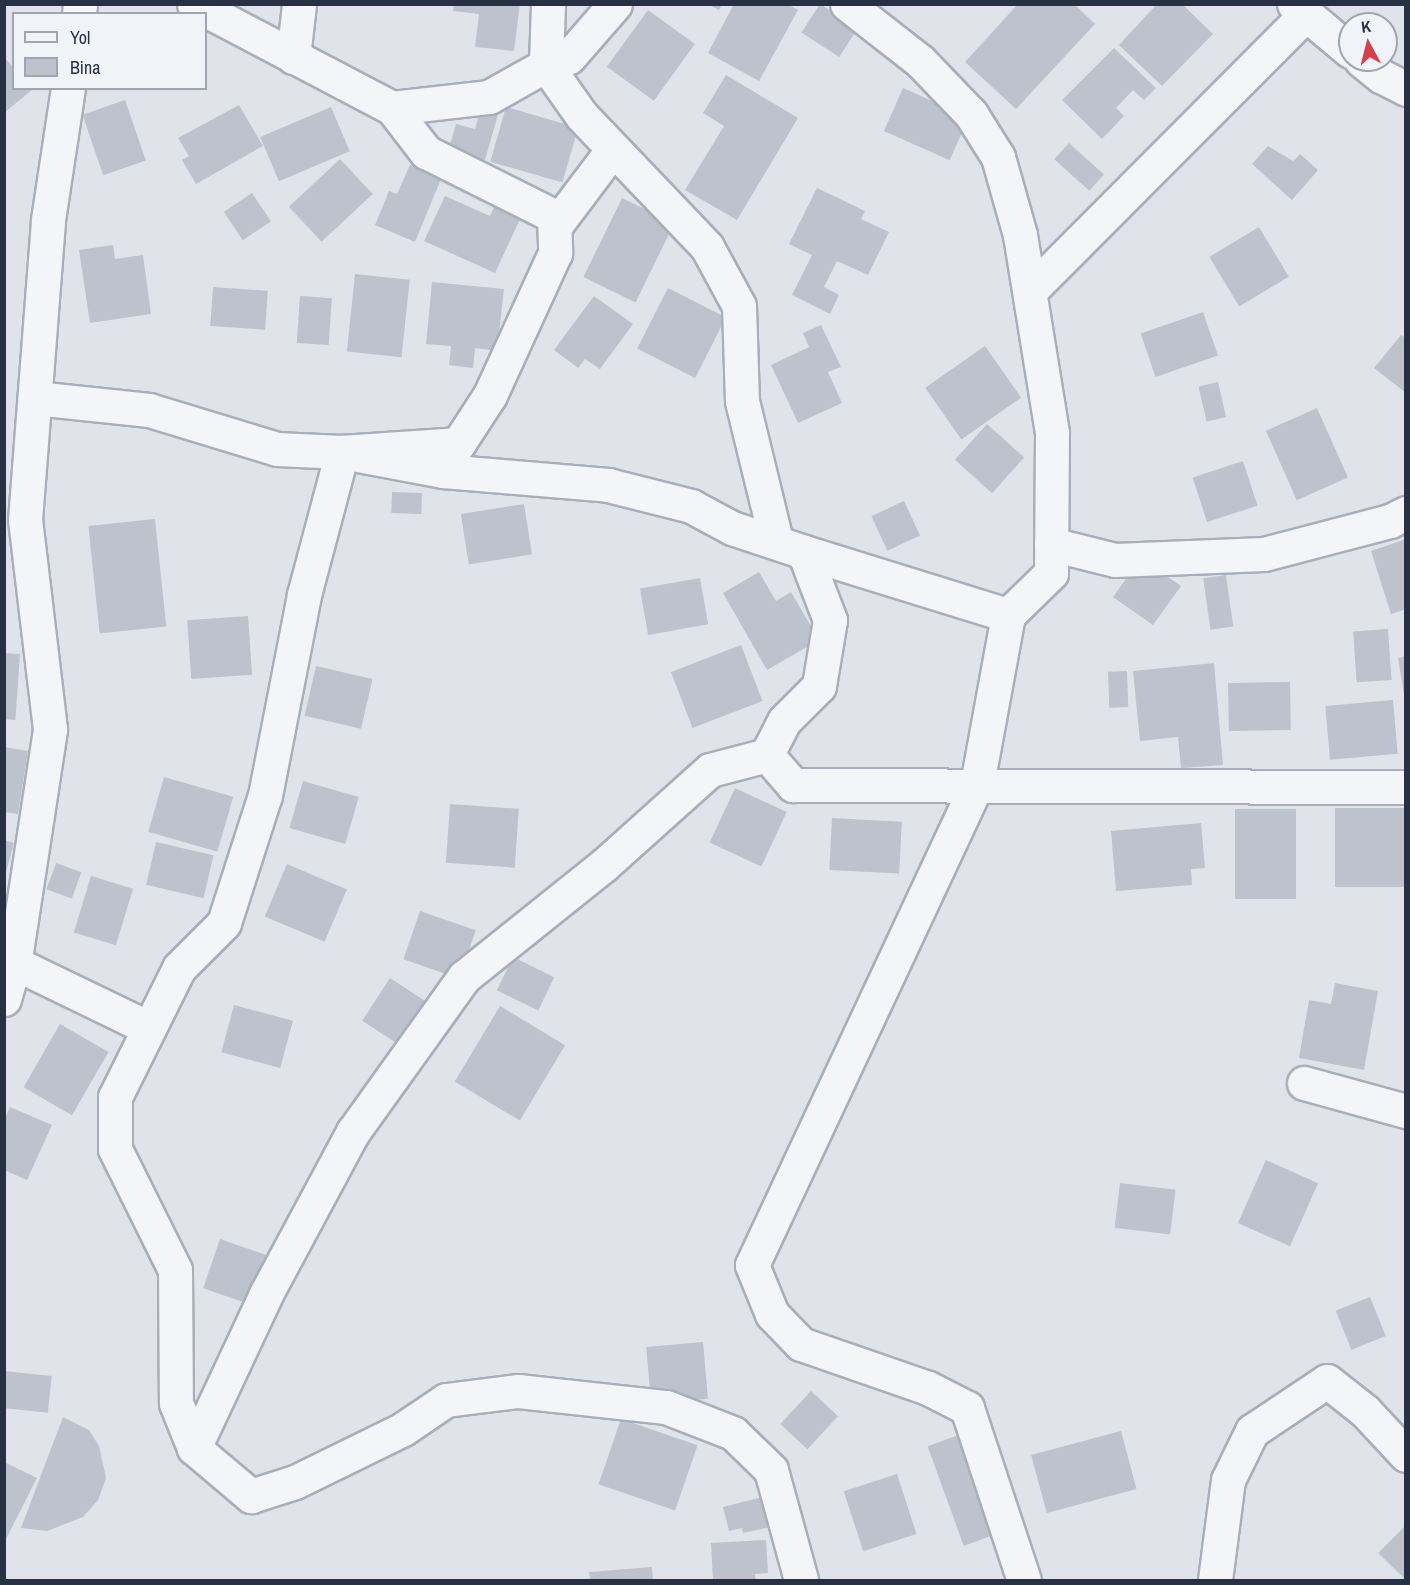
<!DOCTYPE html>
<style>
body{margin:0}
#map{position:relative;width:1410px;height:1585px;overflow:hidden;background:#e0e4ea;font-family:"Archivo Narrow",sans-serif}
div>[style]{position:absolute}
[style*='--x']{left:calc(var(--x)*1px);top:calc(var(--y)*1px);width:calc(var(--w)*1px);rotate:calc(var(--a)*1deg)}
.building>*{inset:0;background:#bdc2cd;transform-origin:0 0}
.roads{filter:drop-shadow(2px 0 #a9aeb8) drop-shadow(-2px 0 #a9aeb8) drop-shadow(0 2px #a9aeb8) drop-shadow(0 -2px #a9aeb8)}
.street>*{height:33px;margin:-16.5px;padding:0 16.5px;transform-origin:16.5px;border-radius:16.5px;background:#f3f5f8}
span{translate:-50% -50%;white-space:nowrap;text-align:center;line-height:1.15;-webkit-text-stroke:5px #f0f3f7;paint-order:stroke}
.frame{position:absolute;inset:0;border:6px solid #283043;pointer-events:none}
.legend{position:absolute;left:12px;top:12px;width:195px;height:78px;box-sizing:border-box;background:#f0f3f7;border:2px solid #a0a5af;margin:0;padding:8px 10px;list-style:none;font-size:18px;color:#283043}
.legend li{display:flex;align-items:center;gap:12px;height:30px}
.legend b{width:30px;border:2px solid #a0a5af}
.north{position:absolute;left:1338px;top:12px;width:60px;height:60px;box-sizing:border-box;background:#f0f3f7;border:2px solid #a0a5af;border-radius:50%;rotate:353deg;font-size:16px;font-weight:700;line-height:24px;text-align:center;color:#283043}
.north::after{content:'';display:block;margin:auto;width:21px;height:27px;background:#d5404b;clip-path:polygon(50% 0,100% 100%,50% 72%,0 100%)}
</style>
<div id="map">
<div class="building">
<i style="clip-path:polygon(454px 4px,520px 4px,514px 51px,475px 47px,479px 14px,453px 11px)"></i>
<i style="clip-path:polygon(708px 4px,722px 4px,719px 10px)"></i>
<i style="clip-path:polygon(734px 4px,787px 4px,798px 10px,759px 81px,708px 53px)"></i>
<i style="left:820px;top:4px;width:45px;height:34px;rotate:33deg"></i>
<i style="clip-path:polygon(1018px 4px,1074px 4px,1095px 24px,1016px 109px,965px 62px)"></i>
<i style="clip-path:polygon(1157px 4px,1182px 4px,1213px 34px,1162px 86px,1119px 45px)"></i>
<i style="left:648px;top:10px;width:58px;height:70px;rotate:36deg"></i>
<i style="clip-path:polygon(1114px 48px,1156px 88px,1144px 100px,1133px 90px,1116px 108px,1124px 116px,1102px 139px,1062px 100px)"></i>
<i style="clip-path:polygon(4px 57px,14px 68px,14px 88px,32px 90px,4px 113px)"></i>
<i style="clip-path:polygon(726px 75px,798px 118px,737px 220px,685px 190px,724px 126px,703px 113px)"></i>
<i style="left:903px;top:88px;width:72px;height:47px;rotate:24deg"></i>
<i style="left:125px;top:100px;width:64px;height:45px;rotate:71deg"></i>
<i style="clip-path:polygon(239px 105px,263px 146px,196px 184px,182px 160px,189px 156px,178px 138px)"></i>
<i style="clip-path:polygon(481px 106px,499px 111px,485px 160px,449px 149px,456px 124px,475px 129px)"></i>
<i style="left:331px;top:107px;width:48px;height:77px;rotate:67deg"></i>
<i style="left:506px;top:107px;width:75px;height:57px;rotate:16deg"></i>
<i style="left:1069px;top:143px;width:47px;height:22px;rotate:42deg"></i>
<i style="clip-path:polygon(1268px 146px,1293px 161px,1300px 154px,1318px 170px,1292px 200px,1252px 164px)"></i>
<i style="left:340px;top:159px;width:48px;height:70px;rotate:47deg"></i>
<i style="clip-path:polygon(410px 165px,441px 179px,415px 242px,375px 225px,389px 191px,397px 194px)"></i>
<i style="clip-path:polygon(817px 188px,865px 211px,861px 219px,889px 232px,868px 275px,837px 261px,824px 287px,839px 295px,830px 314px,792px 295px,812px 255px,789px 244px)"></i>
<i style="left:252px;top:193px;width:34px;height:34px;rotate:56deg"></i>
<i style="clip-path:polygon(445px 196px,490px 216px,495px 205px,521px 217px,495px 273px,424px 241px)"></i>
<i style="left:622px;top:198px;width:58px;height:88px;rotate:26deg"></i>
<i style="left:1259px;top:227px;width:58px;height:58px;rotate:59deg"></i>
<i style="clip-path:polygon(113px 245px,115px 259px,143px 255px,151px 314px,90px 323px,79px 250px)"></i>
<i style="left:355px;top:274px;width:55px;height:78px;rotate:6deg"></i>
<i style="clip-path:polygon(432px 282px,504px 289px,497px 351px,475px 348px,473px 368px,449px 365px,451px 346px,426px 344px)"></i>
<i style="left:213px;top:287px;width:55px;height:39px;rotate:4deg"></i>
<i style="left:668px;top:288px;width:65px;height:68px;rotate:27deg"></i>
<i style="left:300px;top:296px;width:32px;height:47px;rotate:4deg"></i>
<i style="clip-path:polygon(594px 296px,633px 324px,600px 369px,585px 359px,578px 368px,554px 350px)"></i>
<i style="left:1203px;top:312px;width:46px;height:66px;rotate:71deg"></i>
<i style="clip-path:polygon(821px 325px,841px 367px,828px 372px,842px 403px,798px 423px,771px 365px,809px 347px,803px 333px)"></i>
<i style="clip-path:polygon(1401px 335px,1406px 338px,1406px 393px,1374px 368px)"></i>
<i style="left:985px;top:346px;width:63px;height:73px;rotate:55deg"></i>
<i style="left:1218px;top:382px;width:36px;height:20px;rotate:77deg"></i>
<i style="left:1317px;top:408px;width:76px;height:56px;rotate:66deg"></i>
<i style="left:987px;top:424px;width:50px;height:48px;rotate:42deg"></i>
<i style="left:1243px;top:461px;width:47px;height:53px;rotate:72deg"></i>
<i style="left:392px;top:492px;width:30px;height:21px;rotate:2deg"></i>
<i style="left:904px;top:501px;width:38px;height:36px;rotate:65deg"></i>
<i style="left:524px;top:504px;width:51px;height:64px;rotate:81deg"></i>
<i style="left:155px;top:519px;width:108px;height:67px;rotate:84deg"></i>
<i style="clip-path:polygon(1406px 539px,1406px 609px,1391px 614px,1371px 551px)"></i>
<i style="clip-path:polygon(1152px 566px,1181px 586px,1153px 625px,1113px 597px,1133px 569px,1144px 577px)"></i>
<i style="clip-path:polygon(759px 572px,776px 601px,791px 592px,819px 640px,767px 670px,723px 593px)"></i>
<i style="left:1226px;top:575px;width:52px;height:23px;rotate:82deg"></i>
<i style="left:700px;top:578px;width:47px;height:61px;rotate:80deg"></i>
<i style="left:248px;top:616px;width:59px;height:61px;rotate:86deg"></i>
<i style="left:1388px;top:629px;width:51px;height:35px;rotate:86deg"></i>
<i style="left:741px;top:645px;width:60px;height:75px;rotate:69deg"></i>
<i style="left:4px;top:653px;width:16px;height:66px;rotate:4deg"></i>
<i style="clip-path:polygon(1406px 656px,1406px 695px,1404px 695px,1398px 658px)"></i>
<i style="clip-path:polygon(1214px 663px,1223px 765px,1181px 768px,1178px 737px,1140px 741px,1133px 671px)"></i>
<i style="left:316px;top:666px;width:58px;height:51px;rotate:13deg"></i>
<i style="left:1127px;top:671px;width:36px;height:19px;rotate:88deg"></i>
<i style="left:1290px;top:682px;width:48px;height:62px;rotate:89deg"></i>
<i style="left:1393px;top:700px;width:54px;height:68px;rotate:85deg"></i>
<i style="clip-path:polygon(4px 747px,28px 751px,18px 814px,4px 812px)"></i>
<i style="left:164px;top:777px;width:72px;height:57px;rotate:16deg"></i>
<i style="left:303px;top:781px;width:58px;height:49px;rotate:16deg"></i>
<i style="left:735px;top:788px;width:57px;height:60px;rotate:25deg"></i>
<i style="left:450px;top:804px;width:69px;height:59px;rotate:4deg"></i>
<i style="left:1335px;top:808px;width:71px;height:79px"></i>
<i style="left:1235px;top:809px;width:61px;height:90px"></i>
<i style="left:832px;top:818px;width:70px;height:52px;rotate:3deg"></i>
<i style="clip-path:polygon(1201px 823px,1205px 868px,1191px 869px,1192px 885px,1116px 891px,1111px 831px)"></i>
<i style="clip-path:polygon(4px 840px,14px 843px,5px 876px,4px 876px)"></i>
<i style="left:156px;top:842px;width:59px;height:44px;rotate:13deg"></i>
<i style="left:56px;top:863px;width:27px;height:28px;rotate:20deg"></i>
<i style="left:287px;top:864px;width:65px;height:57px;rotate:23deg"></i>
<i style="left:91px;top:876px;width:44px;height:59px;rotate:17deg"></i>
<i style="left:420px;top:911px;width:59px;height:51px;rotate:19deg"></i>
<i style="left:513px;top:957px;width:46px;height:37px;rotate:26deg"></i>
<i style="left:390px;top:978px;width:43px;height:51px;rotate:33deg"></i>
<i style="clip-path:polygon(1335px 983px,1378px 991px,1364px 1070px,1299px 1058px,1309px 1000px,1331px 1004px)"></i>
<i style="left:234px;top:1005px;width:61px;height:49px;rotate:15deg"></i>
<i style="left:500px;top:1006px;width:76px;height:88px;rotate:31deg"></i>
<i style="left:60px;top:1024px;width:56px;height:73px;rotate:30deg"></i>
<i style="clip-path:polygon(10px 1107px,52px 1125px,27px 1180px,4px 1170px,4px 1120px)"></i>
<i style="left:1266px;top:1160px;width:57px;height:69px;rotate:24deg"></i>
<i style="left:1120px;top:1183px;width:56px;height:45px;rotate:7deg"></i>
<i style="left:220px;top:1239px;width:53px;height:52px;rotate:19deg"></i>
<i style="left:1370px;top:1297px;width:42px;height:37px;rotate:68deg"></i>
<i style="left:703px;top:1342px;width:57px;height:57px;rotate:85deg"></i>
<i style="left:4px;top:1371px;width:48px;height:37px;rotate:6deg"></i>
<i style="left:811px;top:1391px;width:37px;height:45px;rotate:43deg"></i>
<i style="clip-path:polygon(63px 1417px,89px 1430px,99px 1446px,106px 1478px,98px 1500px,83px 1517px,47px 1531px,21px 1528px)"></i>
<i style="left:621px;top:1419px;width:81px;height:69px;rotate:19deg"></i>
<i style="left:1121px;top:1431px;width:60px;height:93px;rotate:75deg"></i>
<i style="left:967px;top:1432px;width:106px;height:42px;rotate:70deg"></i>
<i style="clip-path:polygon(4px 1462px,37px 1478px,4px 1543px)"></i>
<i style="left:897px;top:1474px;width:63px;height:56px;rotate:72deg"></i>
<i style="clip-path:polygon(763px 1497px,771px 1527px,743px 1533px,742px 1528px,729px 1531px,723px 1507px)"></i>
<i style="clip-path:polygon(1406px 1525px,1406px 1580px,1378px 1553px)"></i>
<i style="clip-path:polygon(766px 1540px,768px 1573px,755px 1574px,756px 1580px,713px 1580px,711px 1543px)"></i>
<i style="clip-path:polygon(652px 1567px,653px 1580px,590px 1580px,589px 1572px)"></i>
</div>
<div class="roads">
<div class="street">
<i style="--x:194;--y:4;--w:224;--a:27.7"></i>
<i style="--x:392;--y:108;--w:98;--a:-6.5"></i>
<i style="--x:489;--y:97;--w:65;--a:-29.3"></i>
<i style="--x:546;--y:65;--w:24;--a:-19"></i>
<i style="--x:569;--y:57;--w:70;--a:-49"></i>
<i style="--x:548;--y:4;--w:61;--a:91.9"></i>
<i style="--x:546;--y:65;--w:62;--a:54.8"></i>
<i style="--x:582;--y:116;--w:181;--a:46.3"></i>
<i style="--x:707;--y:247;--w:67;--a:61.5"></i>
<i style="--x:739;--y:306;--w:95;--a:88.2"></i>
<i style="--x:742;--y:401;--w:144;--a:76.3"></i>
<i style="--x:847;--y:4;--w:93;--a:38"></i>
<i style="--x:920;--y:61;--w:74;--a:46.1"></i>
<i style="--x:971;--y:114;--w:51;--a:57.9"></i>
<i style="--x:998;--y:157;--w:81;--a:74.2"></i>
<i style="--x:1020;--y:235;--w:201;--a:80.8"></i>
<i style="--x:1052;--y:433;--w:140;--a:90.4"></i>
<i style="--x:1051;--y:573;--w:60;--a:135.7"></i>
<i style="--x:1008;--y:615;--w:172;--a:100.4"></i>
<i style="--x:977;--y:784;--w:531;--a:115.07"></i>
<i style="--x:752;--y:1265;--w:53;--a:67.8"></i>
<i style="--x:772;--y:1314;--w:42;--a:46"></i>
<i style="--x:801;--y:1344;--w:134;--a:19.1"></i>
<i style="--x:928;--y:1388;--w:44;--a:27.1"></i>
<i style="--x:967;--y:1408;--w:181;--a:71.7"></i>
<i style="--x:1294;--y:4;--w:73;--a:40"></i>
<i style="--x:79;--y:14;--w:10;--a:-84"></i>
<i style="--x:293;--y:57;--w:53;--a:-83.5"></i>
<i style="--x:1361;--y:60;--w:26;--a:39"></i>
<i style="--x:1381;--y:76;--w:28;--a:27"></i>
<i style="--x:392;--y:108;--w:56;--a:52.3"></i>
<i style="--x:426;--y:152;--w:143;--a:26.6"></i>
<i style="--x:554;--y:216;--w:37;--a:88"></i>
<i style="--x:555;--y:253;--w:156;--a:114.6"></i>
<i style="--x:490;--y:395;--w:59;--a:123.1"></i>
<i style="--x:458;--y:444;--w:116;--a:176.1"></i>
<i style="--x:342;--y:452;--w:148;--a:104.9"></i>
<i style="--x:304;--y:595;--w:204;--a:101"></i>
<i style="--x:265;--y:795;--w:134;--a:107.8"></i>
<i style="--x:224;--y:923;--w:64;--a:135"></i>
<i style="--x:179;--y:968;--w:144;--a:116.4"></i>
<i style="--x:115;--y:1097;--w:52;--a:90"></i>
<i style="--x:115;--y:1149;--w:135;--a:63.6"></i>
<i style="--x:175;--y:1270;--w:133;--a:89.6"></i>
<i style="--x:176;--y:1403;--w:48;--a:68.2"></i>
<i style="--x:194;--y:1448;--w:75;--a:40.1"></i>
<i style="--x:251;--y:1496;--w:46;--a:-17.7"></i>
<i style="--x:295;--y:1482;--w:120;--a:-26.1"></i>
<i style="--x:403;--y:1429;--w:52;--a:-34"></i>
<i style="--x:446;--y:1400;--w:73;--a:-7.1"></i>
<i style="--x:518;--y:1391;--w:149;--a:6.2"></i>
<i style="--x:666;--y:1407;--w:72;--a:21.2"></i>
<i style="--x:733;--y:1433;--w:53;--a:44.2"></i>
<i style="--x:771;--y:1470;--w:114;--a:74.7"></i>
<i style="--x:555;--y:226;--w:96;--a:-53"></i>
<i style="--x:1030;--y:291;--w:391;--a:-45.1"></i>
<i style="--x:35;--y:398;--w:115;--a:6"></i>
<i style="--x:149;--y:410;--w:134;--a:16.9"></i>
<i style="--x:277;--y:449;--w:65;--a:2.6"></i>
<i style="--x:342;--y:452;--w:103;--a:10.7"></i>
<i style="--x:443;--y:471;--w:166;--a:4.8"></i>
<i style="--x:608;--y:485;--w:86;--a:14.2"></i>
<i style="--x:691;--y:506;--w:47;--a:28.2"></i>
<i style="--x:732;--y:528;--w:76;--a:18.4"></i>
<i style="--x:804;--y:552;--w:73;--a:69.1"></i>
<i style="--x:830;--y:620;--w:67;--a:99.5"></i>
<i style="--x:819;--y:686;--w:49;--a:135"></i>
<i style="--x:784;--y:721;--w:38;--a:117"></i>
<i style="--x:767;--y:755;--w:40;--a:49"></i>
<i style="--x:793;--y:785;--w:613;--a:0.19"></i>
<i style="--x:1051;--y:544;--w:66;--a:14"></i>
<i style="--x:1115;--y:560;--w:149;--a:-2.3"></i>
<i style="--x:1264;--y:554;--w:130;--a:-14.7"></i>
<i style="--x:1390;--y:521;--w:18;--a:-27"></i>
<i style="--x:804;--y:552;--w:214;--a:17.2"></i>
<i style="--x:4;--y:958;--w:161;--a:25.8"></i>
<i style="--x:4;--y:999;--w:35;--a:-74"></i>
<i style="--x:14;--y:965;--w:239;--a:-81.3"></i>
<i style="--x:50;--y:729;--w:210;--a:-96.8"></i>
<i style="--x:25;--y:520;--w:301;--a:-85.6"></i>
<i style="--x:48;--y:220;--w:134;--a:-81.4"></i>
<i style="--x:1304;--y:1083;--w:106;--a:15.4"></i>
<i style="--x:194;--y:1448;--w:170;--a:-64.9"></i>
<i style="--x:266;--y:1294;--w:184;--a:-61.8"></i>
<i style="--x:353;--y:1132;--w:191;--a:-54.4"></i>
<i style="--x:464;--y:977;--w:179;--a:-38.7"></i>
<i style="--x:604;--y:865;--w:142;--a:-41.9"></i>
<i style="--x:710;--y:770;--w:59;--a:-14.7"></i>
<i style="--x:1215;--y:1580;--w:101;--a:-82.6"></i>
<i style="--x:1228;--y:1480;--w:55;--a:-63.9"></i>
<i style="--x:1252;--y:1431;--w:90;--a:-33.7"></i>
<i style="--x:1327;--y:1381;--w:48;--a:38.3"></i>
<i style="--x:1365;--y:1411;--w:60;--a:47"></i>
</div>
</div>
<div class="frame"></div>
<ul class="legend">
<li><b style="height:8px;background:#f3f5f8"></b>Yol</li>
<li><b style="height:16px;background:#bdc2cd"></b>Bina</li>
</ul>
<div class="north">K</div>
</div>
